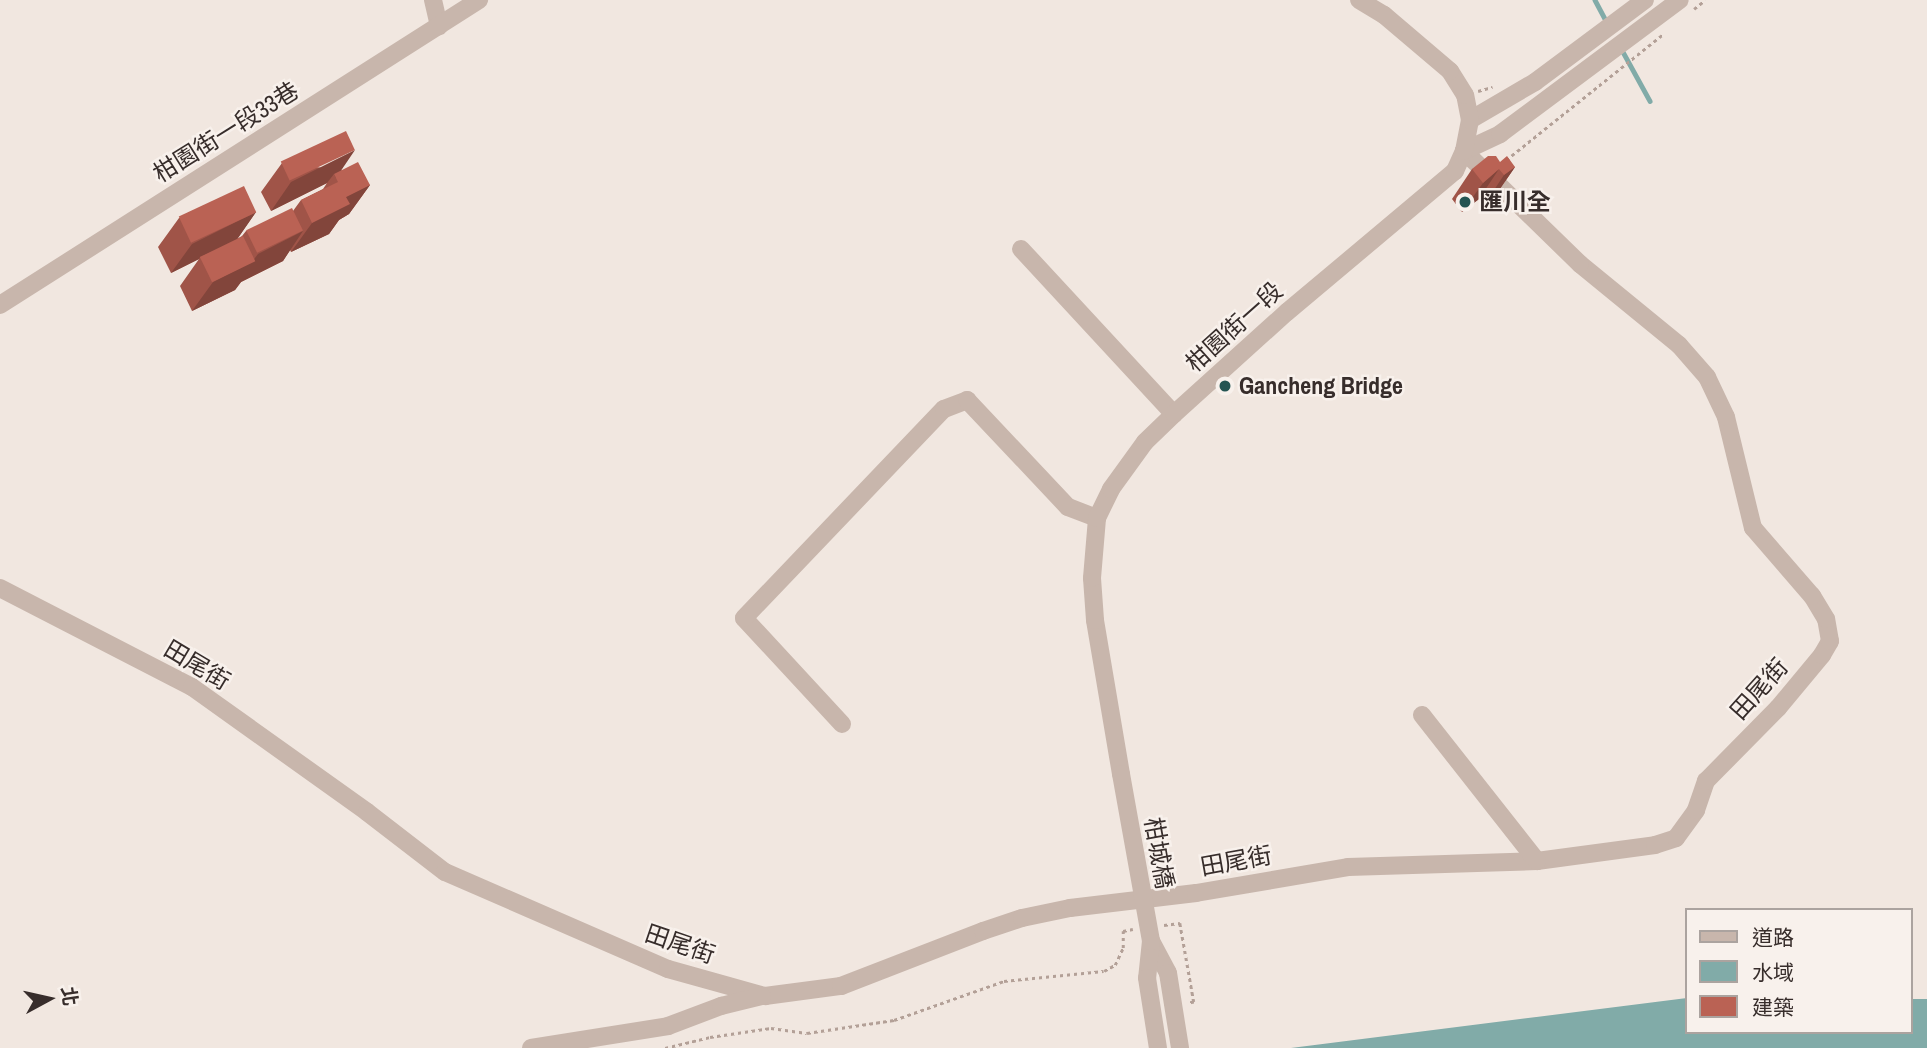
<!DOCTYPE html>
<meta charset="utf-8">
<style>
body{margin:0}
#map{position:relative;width:1927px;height:1048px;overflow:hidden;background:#f1e7e0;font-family:"Archivo Narrow","Noto Sans TC",sans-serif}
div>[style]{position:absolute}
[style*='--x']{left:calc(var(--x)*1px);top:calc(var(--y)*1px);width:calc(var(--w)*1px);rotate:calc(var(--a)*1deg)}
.water>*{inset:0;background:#81aba8}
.stream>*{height:4.5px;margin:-2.25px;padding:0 2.25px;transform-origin:2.25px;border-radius:2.25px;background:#81aba8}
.path>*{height:2.5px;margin-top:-1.25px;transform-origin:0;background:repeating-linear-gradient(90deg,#b3a097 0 3.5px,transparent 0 7px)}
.minor>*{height:18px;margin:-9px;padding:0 9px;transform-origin:9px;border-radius:9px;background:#c8b6ac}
.minor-bridge>*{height:18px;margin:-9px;padding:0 9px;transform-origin:9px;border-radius:9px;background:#c8b6ac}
.wall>*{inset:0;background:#a05448}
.shaded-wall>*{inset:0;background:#82453b}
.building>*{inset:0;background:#ba6254;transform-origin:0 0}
.dots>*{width:19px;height:19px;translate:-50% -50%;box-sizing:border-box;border:4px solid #f8f1ec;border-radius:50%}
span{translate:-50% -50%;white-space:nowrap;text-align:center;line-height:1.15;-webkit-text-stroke:5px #f8f1ec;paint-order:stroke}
.street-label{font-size:24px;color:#372d2b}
.poi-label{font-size:24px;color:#372d2b;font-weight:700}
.left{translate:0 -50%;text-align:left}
.legend{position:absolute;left:1685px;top:908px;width:228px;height:126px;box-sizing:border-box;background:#f8f1ec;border:2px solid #aba39f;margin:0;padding:9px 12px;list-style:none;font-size:21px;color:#372d2b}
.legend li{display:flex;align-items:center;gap:14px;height:35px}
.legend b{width:35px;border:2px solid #aba39f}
.north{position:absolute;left:14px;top:964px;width:70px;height:70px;-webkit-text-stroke:5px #f8f1ec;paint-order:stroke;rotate:82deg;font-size:19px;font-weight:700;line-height:28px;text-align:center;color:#372d2b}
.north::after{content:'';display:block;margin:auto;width:24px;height:32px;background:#372d2b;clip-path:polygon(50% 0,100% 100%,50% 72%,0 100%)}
</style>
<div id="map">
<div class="water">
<i style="clip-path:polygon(1687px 998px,1687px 1032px,1911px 1032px,1911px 999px,1927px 999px,1927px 1048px,1291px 1048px)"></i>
</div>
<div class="stream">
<i style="--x:1595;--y:0;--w:27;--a:62"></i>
<i style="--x:1622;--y:50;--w:58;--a:61.2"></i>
</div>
<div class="path">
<i style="--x:1694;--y:9;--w:14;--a:-39"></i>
<i style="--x:1478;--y:91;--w:15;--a:-16"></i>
<i style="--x:1506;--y:160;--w:200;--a:-38.7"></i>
<i style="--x:1164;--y:925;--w:16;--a:-7"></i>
<i style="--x:1180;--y:923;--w:80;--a:80"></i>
<i style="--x:1194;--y:1002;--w:5;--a:169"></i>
<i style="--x:665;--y:1048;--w:46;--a:-13.7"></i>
<i style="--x:710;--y:1037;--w:62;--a:-8.4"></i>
<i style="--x:771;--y:1028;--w:36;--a:8"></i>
<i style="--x:807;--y:1033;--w:88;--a:-8.5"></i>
<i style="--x:894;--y:1020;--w:117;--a:-19.5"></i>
<i style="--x:1004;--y:981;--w:100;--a:-5.7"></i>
<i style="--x:1104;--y:971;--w:13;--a:-29"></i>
<i style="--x:1115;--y:965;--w:19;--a:-65"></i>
<i style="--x:1123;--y:948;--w:17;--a:-90"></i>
<i style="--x:1123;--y:931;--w:10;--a:-11"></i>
</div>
<div class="minor">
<i style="--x:433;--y:0;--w:27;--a:77"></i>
<i style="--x:1470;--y:120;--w:75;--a:-30.3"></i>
<i style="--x:1535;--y:82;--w:137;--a:-36.7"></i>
<i style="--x:1021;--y:249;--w:225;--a:47.2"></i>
<i style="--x:0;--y:305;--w:568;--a:-32.49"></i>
<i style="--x:0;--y:588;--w:216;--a:27.3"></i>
<i style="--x:192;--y:687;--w:215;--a:35.5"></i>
<i style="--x:367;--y:812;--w:98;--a:37.6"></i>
<i style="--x:445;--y:872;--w:243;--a:23.5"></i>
<i style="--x:668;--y:969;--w:101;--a:15.6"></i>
<i style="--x:765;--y:996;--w:77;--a:-7.5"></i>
<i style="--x:841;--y:986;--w:152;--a:-21.2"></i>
<i style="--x:983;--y:931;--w:41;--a:-18.4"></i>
<i style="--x:1022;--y:918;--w:49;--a:-11.8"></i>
<i style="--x:1070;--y:908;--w:127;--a:-6.8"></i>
<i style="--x:1196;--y:893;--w:154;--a:-9.7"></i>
<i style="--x:1348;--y:867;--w:189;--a:-1.8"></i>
<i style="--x:1537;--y:861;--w:119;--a:-7.7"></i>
<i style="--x:1655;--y:845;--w:22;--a:-18"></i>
<i style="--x:1676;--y:838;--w:34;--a:-54"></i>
<i style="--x:1696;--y:810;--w:31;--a:-71"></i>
<i style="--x:1706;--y:781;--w:103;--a:-45.4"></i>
<i style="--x:1778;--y:708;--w:69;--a:-50.3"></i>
<i style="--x:1822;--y:655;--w:16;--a:-60"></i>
<i style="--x:1830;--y:641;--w:22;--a:-100"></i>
<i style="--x:1826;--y:619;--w:27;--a:-121"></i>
<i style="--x:1812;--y:596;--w:90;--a:-130.9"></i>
<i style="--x:1753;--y:528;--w:114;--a:-103.7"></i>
<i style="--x:1726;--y:417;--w:44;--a:-115.4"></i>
<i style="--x:1707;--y:377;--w:43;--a:-131.2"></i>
<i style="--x:1679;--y:345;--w:128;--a:-140.7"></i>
<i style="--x:1580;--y:264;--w:162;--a:-135.8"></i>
<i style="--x:1464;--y:151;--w:40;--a:-25"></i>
<i style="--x:1500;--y:134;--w:224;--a:-36.7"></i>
<i style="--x:1422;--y:715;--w:186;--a:51.8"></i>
<i style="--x:842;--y:724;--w:144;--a:-132.8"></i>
<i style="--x:744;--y:618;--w:289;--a:-46.3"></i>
<i style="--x:944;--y:409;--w:25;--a:-21"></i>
<i style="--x:967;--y:400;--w:147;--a:46.7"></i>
<i style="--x:1068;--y:507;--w:31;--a:21"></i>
<i style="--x:1121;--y:774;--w:156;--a:-99.6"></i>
<i style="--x:1095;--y:620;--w:42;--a:-94.1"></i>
<i style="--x:1092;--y:578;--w:60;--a:-85.2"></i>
<i style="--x:1097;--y:518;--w:32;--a:-64"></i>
<i style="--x:1111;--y:489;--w:58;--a:-54.1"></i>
<i style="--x:1145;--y:442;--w:40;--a:-44"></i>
<i style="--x:1174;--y:414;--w:152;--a:-42.1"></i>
<i style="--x:1287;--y:312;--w:219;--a:-40"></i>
<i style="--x:1455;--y:171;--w:22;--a:-66"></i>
<i style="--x:1464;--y:151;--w:32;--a:-79"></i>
<i style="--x:1470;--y:120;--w:25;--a:-101"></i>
<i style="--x:1465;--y:95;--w:28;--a:-122"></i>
<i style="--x:1450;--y:71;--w:87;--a:-139.7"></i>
<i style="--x:1384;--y:15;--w:29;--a:-149"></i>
<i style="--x:1151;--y:941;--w:36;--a:62"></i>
<i style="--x:1168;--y:973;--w:76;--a:80.9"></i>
<i style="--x:1151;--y:941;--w:37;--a:96"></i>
<i style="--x:1147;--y:978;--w:71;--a:81.1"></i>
<i style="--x:531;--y:1048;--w:139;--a:-9.1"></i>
<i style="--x:668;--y:1026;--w:57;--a:-20.7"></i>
<i style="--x:721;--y:1006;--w:42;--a:-13.7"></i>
</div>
<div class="minor-bridge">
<i style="--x:1121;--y:774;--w:170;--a:79.8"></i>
</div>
<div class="wall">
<i style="clip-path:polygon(1500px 162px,1515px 167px,1495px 196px,1484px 205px,1479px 199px,1462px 212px,1452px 199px,1472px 169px)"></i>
<i style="clip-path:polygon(282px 163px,341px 170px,370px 185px,349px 214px,339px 220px,329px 234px,291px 252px,290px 250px,283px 261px,241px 282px,235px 290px,192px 311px,180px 286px,199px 259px,171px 273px,158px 247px,179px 218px,256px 212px,237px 239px,242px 236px,246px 231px,293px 211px,301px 200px,323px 189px,327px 183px,271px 211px,261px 192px)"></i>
</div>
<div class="shaded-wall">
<i style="clip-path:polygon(355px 150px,336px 178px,334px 174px,327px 183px,271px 211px,291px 182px)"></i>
<i style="clip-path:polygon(1515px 167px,1495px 196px,1484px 205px,1504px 175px)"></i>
<i style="clip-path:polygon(1499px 169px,1479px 199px,1462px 212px,1483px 183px)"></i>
<i style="clip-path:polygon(370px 185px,349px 214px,339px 220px,329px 234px,291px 252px,312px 223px,346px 197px)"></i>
<i style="clip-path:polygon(256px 212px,236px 241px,200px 257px,199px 259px,171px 273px,192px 244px)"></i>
<i style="clip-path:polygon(303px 231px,283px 261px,241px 282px,235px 290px,192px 311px,213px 282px,252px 262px,258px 254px)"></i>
</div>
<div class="building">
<i style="left:346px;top:131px;width:21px;height:72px;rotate:65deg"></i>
<i style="clip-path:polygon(1488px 156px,1496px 156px,1500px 162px,1507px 156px,1515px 167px,1504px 175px,1499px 169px,1483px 183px,1472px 169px)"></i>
<i style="clip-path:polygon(358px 162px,370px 185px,346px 197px,350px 204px,312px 223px,301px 200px,338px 182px,334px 174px)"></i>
<i style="left:244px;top:186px;width:29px;height:72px;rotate:65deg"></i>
<i style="left:292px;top:208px;width:25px;height:51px;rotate:64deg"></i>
<i style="left:243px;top:236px;width:28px;height:48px;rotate:64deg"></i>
</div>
<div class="dots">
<i style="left:1465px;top:202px;background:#245452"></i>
<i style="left:1225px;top:386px;background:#245452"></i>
</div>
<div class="street-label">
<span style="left:226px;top:132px;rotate:-32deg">柑園街一段33巷</span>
<span style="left:1234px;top:327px;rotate:-42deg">柑園街一段</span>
<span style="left:197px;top:665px;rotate:31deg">田尾街</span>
<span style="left:1759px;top:689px;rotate:-48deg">田尾街</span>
<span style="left:1159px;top:853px;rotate:80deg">柑城橋</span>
<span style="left:1236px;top:861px;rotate:-10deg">田尾街</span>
<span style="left:680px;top:944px;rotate:19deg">田尾街</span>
</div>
<div class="poi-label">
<span class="left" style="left:1479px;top:202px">匯川全</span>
<span class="left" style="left:1239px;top:386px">Gancheng Bridge</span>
</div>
<ul class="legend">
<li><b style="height:9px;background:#c8b6ac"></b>道路</li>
<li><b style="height:19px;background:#81aba8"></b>水域</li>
<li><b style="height:19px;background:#ba6254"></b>建築</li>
</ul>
<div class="north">北</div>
</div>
